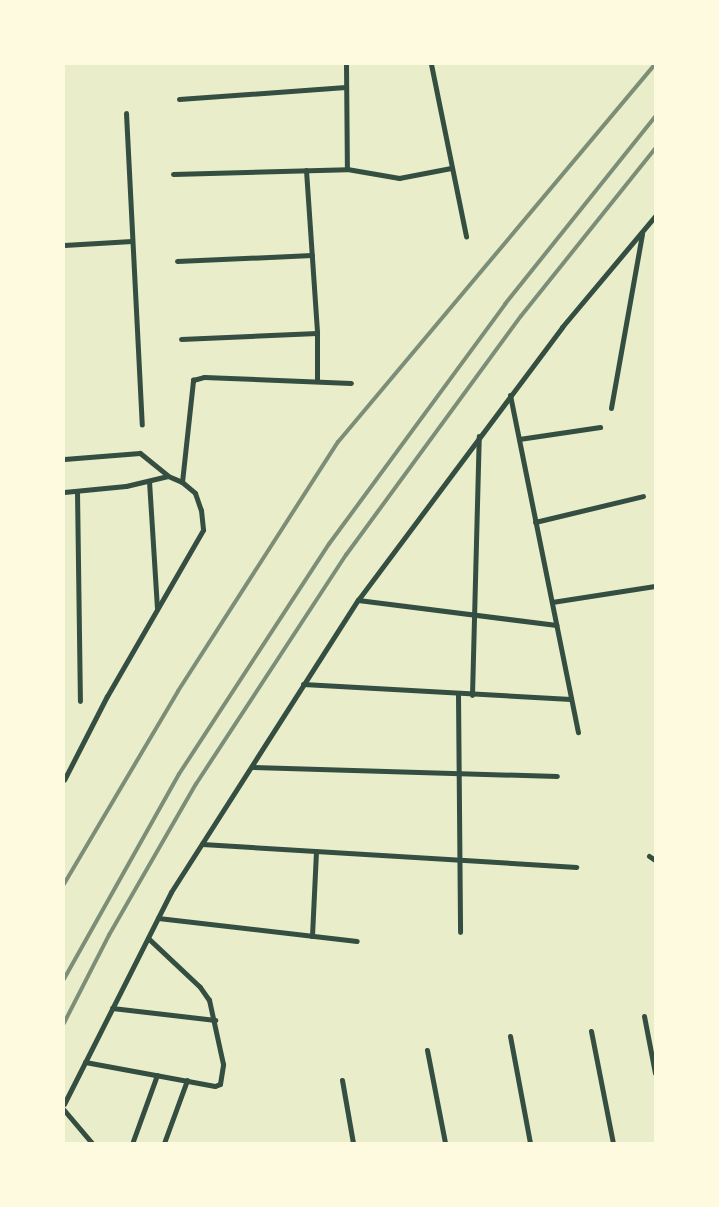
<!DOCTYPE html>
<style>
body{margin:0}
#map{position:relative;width:719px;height:1207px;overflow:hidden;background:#e9edc9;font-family:"Asap Condensed",sans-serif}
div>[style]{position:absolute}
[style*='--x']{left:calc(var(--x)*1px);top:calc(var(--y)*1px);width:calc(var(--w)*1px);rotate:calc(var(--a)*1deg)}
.minor>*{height:5px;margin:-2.5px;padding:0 2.5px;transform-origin:2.5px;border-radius:2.5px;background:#344e41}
.rail>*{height:4px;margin:-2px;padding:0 2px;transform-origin:2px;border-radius:2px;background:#7c8e77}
span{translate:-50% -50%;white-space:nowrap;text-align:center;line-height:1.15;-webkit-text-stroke:4.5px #fefae0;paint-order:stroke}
.frame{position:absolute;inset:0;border:65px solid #fefae0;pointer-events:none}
</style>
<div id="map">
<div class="minor">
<i style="--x:346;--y:64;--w:105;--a:89.5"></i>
<i style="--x:431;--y:64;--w:176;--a:78.5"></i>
<i style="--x:179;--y:99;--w:167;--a:-4.1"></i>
<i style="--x:126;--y:113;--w:312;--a:87.1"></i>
<i style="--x:306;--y:170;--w:163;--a:86.1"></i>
<i style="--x:317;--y:333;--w:48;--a:90"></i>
<i style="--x:173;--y:174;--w:174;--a:-1.6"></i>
<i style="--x:347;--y:169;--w:53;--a:9.8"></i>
<i style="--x:399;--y:178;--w:53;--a:-10.9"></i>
<i style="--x:64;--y:245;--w:68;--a:-3.4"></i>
<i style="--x:177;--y:261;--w:135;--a:-2.5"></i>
<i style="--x:181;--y:339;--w:136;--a:-2.5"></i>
<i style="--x:510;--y:395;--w:344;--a:78.6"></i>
<i style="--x:611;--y:408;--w:177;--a:-79.9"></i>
<i style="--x:519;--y:439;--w:82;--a:-8.4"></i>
<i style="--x:64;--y:459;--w:76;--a:-4.5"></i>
<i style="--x:140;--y:453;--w:36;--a:39"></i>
<i style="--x:168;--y:476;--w:15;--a:23"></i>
<i style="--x:182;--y:482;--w:17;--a:40"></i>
<i style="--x:195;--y:493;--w:18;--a:71"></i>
<i style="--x:201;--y:510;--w:20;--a:84"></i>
<i style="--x:203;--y:530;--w:192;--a:120"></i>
<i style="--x:107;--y:696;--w:94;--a:117.1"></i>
<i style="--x:149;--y:481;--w:128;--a:86.4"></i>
<i style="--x:182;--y:482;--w:103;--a:-83.8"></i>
<i style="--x:193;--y:380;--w:11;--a:-15"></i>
<i style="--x:204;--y:377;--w:147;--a:2.3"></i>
<i style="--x:77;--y:491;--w:210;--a:89.2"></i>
<i style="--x:64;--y:492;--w:62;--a:-5.5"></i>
<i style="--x:126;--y:486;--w:43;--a:-13.4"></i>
<i style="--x:535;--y:522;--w:111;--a:-13.5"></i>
<i style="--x:358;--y:600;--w:200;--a:7.2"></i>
<i style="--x:552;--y:602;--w:104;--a:-8.8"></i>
<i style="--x:303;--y:684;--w:268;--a:3.2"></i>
<i style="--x:458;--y:694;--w:238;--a:89.5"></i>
<i style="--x:472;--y:695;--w:259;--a:-88.5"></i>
<i style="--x:252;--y:767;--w:305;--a:1.7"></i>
<i style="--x:202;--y:844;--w:375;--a:3.5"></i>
<i style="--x:649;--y:856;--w:7;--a:34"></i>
<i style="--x:158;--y:918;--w:200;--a:6.6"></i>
<i style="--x:312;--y:936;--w:85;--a:-87.3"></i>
<i style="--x:112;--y:1008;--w:104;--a:6.6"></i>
<i style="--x:644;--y:1016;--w:58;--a:79.1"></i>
<i style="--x:591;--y:1031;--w:114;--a:78.9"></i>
<i style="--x:510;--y:1036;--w:109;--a:79.4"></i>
<i style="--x:427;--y:1050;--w:95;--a:79"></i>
<i style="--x:85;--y:1062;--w:132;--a:10.5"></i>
<i style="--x:215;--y:1086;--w:5;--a:-22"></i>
<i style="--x:220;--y:1084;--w:20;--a:-81"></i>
<i style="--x:223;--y:1064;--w:66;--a:-102.3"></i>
<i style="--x:209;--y:1000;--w:16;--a:-125"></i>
<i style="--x:200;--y:987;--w:71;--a:-136.7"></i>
<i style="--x:342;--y:1080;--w:64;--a:80.1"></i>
<i style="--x:64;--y:1104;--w:237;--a:-63.2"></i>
<i style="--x:171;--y:892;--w:347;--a:-57.4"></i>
<i style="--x:358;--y:600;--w:341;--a:-53.2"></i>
<i style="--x:562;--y:327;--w:145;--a:-50"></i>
<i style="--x:64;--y:1110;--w:43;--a:49.7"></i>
<i style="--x:133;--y:1141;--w:70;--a:-70"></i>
<i style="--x:164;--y:1143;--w:67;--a:-69.9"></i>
</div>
<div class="rail">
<i style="--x:64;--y:884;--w:224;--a:-59.4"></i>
<i style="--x:178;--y:691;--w:296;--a:-57.3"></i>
<i style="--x:338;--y:442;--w:493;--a:-50"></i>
<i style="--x:64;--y:979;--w:235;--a:-60.7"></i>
<i style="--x:179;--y:774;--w:275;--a:-56.9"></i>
<i style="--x:329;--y:544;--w:298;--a:-53.7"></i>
<i style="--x:505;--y:304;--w:240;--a:-51.3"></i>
<i style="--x:64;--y:1023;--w:99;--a:-62.9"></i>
<i style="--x:109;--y:935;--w:174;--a:-60.1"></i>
<i style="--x:196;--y:784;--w:274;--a:-56.8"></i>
<i style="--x:346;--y:555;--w:296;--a:-53.8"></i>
<i style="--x:521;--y:316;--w:214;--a:-51.3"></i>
</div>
<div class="frame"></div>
</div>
